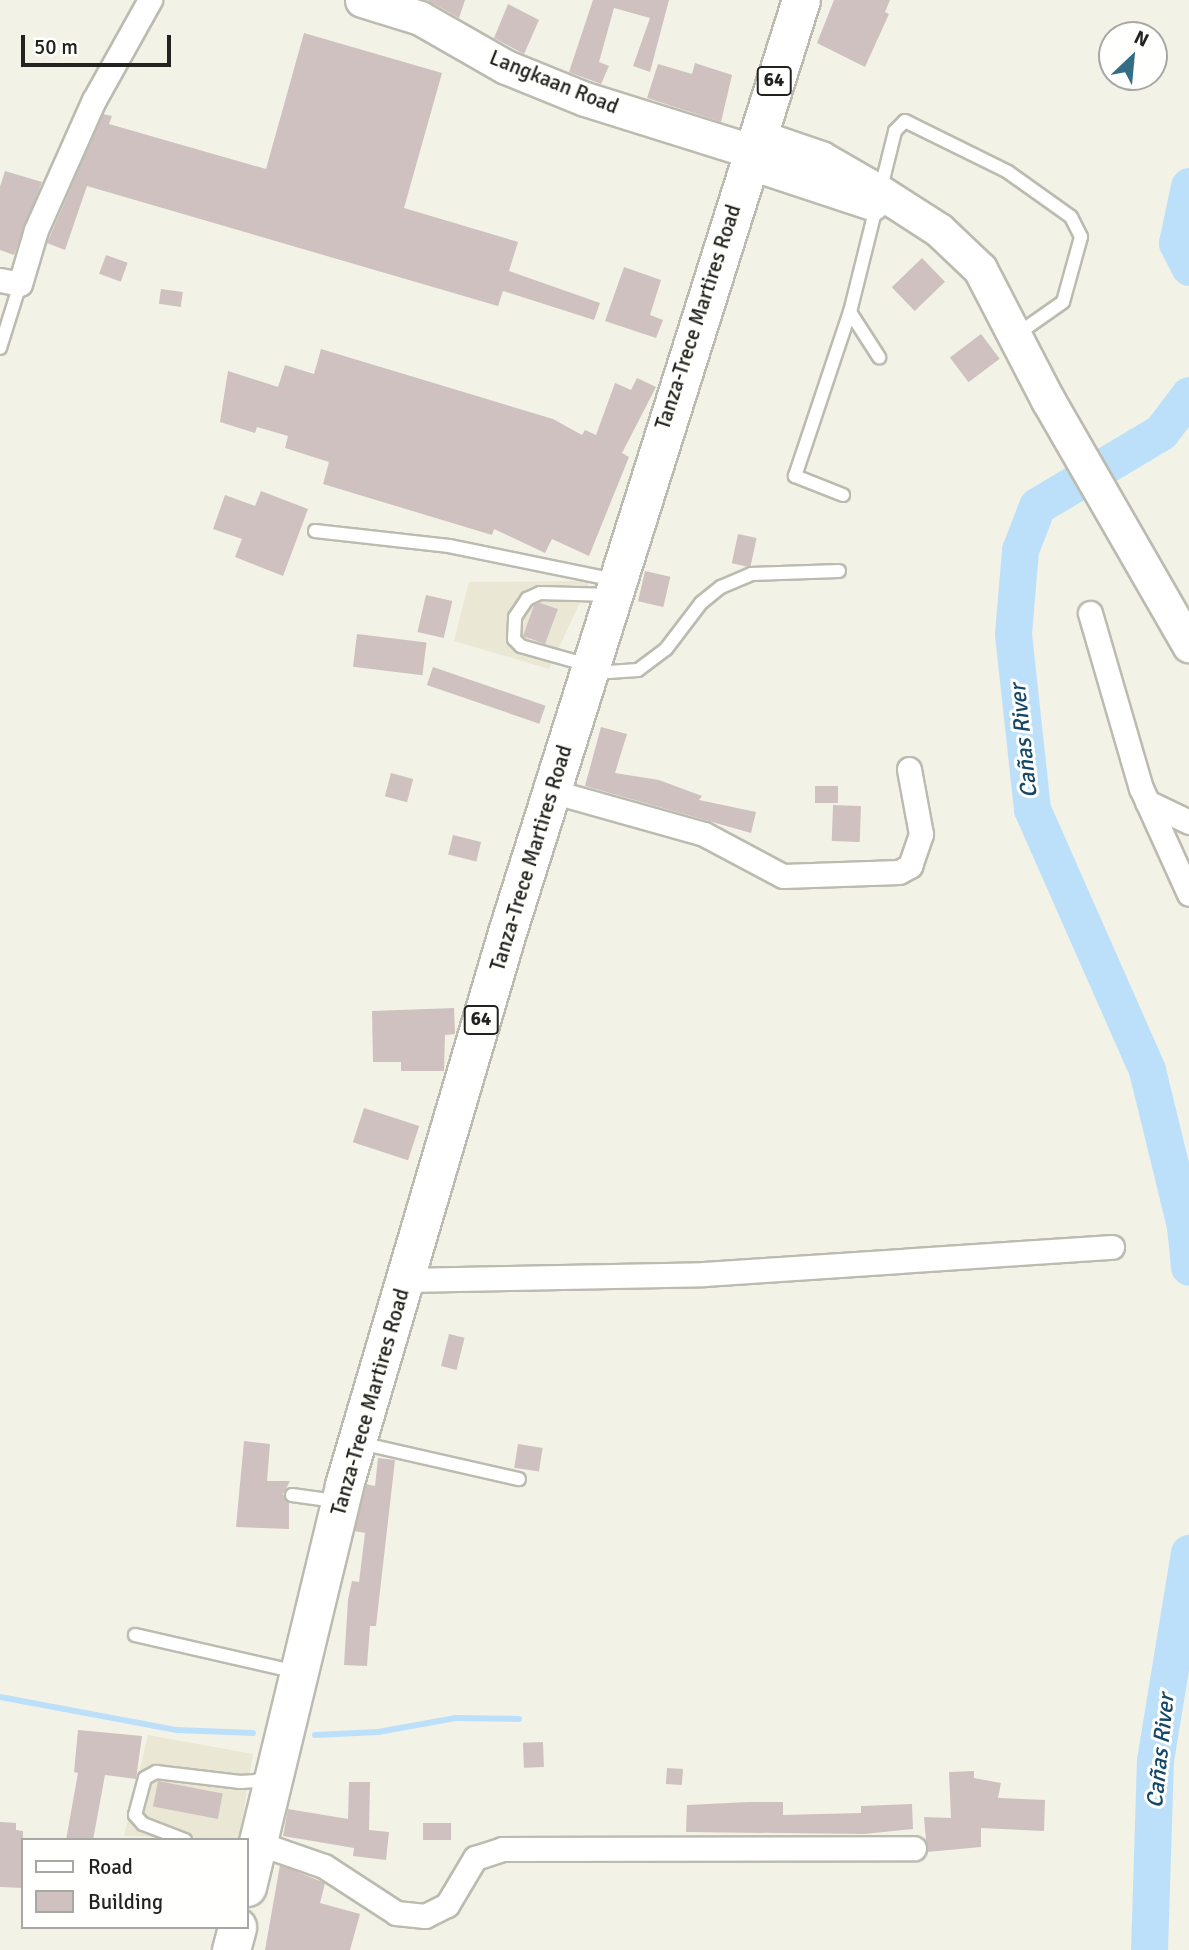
<!DOCTYPE html>
<meta charset="utf-8">
<style>
body{margin:0}
#map{position:relative;width:1189px;height:1950px;overflow:hidden;background:#f3f2e7;font-family:Signika,sans-serif}
div>[style]{position:absolute}
[style*='--x']{left:calc(var(--x)*1px);top:calc(var(--y)*1px);width:calc(var(--w)*1px);rotate:calc(var(--a)*1deg)}
.built>*{inset:0;background:#eae8d5}
.stream>*{height:6px;margin:-3px;padding:0 3px;transform-origin:3px;border-radius:3px;background:#bde0fa}
.river>*{height:37px;margin:-18.5px;padding:0 18.5px;transform-origin:18.5px;border-radius:18.5px;background:#bde0fa}
.building>*{inset:0;background:#cec1c0;transform-origin:0 0}
.roads{filter:drop-shadow(2px 0 #bcbbb0) drop-shadow(-2px 0 #bcbbb0) drop-shadow(0 2px #bcbbb0) drop-shadow(0 -2px #bcbbb0)}
.lane>*{height:12px;margin:-6px;padding:0 6px;transform-origin:6px;border-radius:6px;background:#fff}
.street>*{height:23px;margin:-11.5px;padding:0 11.5px;transform-origin:11.5px;border-radius:11.5px;background:#fff}
.secondary>*{height:33px;margin:-16.5px;padding:0 16.5px;transform-origin:16.5px;border-radius:16.5px;background:#fff}
.primary>*{height:37px;margin:-18.5px;padding:0 18.5px;transform-origin:18.5px;border-radius:18.5px;background:#fff}
span{translate:-50% -50%;white-space:nowrap;text-align:center;line-height:1.15;-webkit-text-stroke:6px #fffffd;paint-order:stroke}
.shield-label span{padding:2px 5px;background:#fffffd;border:2px solid;border-radius:5px;-webkit-text-stroke-width:0}
.shield-label{font-size:19px;color:#22221e;font-weight:700}
.street-label{font-size:21px;color:#22221e}
.water-label{font-size:23px;color:#154768;font-style:italic}
.legend{position:absolute;left:21px;top:1838px;width:228px;height:91px;box-sizing:border-box;background:#fffffd;border:2px solid #a7a7a4;margin:0;padding:9px 12px;list-style:none;font-size:21px;color:#22221e}
.legend li{display:flex;align-items:center;gap:14px;height:35px}
.legend b{width:35px;border:2px solid #a7a7a4}
.north{position:absolute;left:1098px;top:21px;width:70px;height:70px;box-sizing:border-box;background:#fffffd;border:2px solid #a7a7a4;border-radius:50%;rotate:26deg;font-size:19px;font-weight:700;line-height:28px;text-align:center;color:#22221e}
.north::after{content:'';display:block;margin:auto;width:24px;height:32px;background:#336d86;clip-path:polygon(50% 0,100% 100%,50% 72%,0 100%)}
.scale{position:absolute;left:21px;top:35px;width:150px;height:32px;box-sizing:border-box;border:4px solid #22221e;border-top:0;padding-left:9px;font-size:21px;line-height:24px;white-space:nowrap;color:#22221e;-webkit-text-stroke:5px #fffffd;paint-order:stroke}
</style>
<div id="map">
<div class="built">
<i style="clip-path:polygon(590px 581px,549px 669px,454px 641px,469px 582px)"></i>
<i style="clip-path:polygon(148px 1735px,253px 1754px,239px 1840px,124px 1836px)"></i>
</div>
<div class="stream">
<i style="--x:0;--y:1697;--w:180;--a:10.6"></i>
<i style="--x:177;--y:1730;--w:76;--a:2.3"></i>
<i style="--x:315;--y:1735;--w:63;--a:-2.7"></i>
<i style="--x:378;--y:1732;--w:79;--a:-10.2"></i>
<i style="--x:456;--y:1718;--w:63;--a:0.9"></i>
</div>
<div class="river">
<i style="--x:1189;--y:186;--w:58;--a:101.9"></i>
<i style="--x:1177;--y:243;--w:27;--a:63"></i>
<i style="--x:1189;--y:395;--w:46;--a:127.1"></i>
<i style="--x:1161;--y:432;--w:144;--a:149.2"></i>
<i style="--x:1037;--y:506;--w:47;--a:111.1"></i>
<i style="--x:1020;--y:550;--w:84;--a:94.8"></i>
<i style="--x:1013;--y:634;--w:176;--a:83.8"></i>
<i style="--x:1032;--y:809;--w:285;--a:66.2"></i>
<i style="--x:1147;--y:1070;--w:161;--a:76.3"></i>
<i style="--x:1185;--y:1226;--w:41;--a:84.4"></i>
<i style="--x:1149;--y:1950;--w:190;--a:-88.2"></i>
<i style="--x:1155;--y:1760;--w:210;--a:-80.7"></i>
</div>
<div class="building">
<i style="clip-path:polygon(427px 0,465px 0,459px 18px)"></i>
<i style="clip-path:polygon(593px 0,669px 0,650px 72px,633px 66px,650px 18px,614px 8px,599px 62px,609px 66px,601px 84px,569px 72px)"></i>
<i style="clip-path:polygon(834px 0,890px 0,885px 12px,889px 14px,865px 67px,817px 43px)"></i>
<i style="clip-path:polygon(508px 4px,539px 20px,524px 54px,494px 38px)"></i>
<i style="clip-path:polygon(304px 33px,442px 73px,404px 208px,518px 242px,509px 271px,600px 303px,594px 320px,503px 291px,498px 306px,87px 186px,65px 250px,47px 243px,103px 114px,112px 116px,109px 124px,266px 169px)"></i>
<i style="clip-path:polygon(695px 63px,732px 75px,721px 122px,647px 98px,658px 64px,692px 74px)"></i>
<i style="clip-path:polygon(5px 171px,42px 182px,14px 255px,0 250px,0 187px)"></i>
<i style="left:106px;top:255px;width:23px;height:20px;rotate:20deg"></i>
<i style="left:922px;top:258px;width:33px;height:42px;rotate:46deg"></i>
<i style="clip-path:polygon(624px 267px,661px 280px,650px 315px,663px 320px,656px 338px,605px 321px)"></i>
<i style="left:161px;top:289px;width:22px;height:15px;rotate:8deg"></i>
<i style="left:981px;top:334px;width:31px;height:39px;rotate:53deg"></i>
<i style="clip-path:polygon(321px 349px,553px 419px,582px 435px,585px 430px,596px 435px,615px 383px,631px 390px,637px 378px,656px 387px,622px 453px,629px 457px,589px 556px,552px 539px,545px 553px,494px 529px,492px 535px,323px 484px,329px 462px,285px 448px,288px 436px,257px 427px,255px 433px,220px 422px,228px 371px,278px 387px,285px 365px,314px 374px)"></i>
<i style="clip-path:polygon(261px 491px,308px 509px,283px 576px,235px 557px,242px 539px,213px 529px,225px 495px,255px 506px)"></i>
<i style="left:738px;top:534px;width:19px;height:30px;rotate:12deg"></i>
<i style="left:645px;top:571px;width:26px;height:31px;rotate:13deg"></i>
<i style="left:426px;top:595px;width:27px;height:38px;rotate:13deg"></i>
<i style="clip-path:polygon(540px 603px,558px 609px,545px 644px,523px 636px,534px 605px)"></i>
<i style="left:357px;top:634px;width:70px;height:33px;rotate:7deg"></i>
<i style="left:433px;top:667px;width:119px;height:19px;rotate:19deg"></i>
<i style="clip-path:polygon(601px 727px,627px 734px,615px 773px,659px 780px,702px 796px,699px 800px,756px 812px,751px 833px,585px 786px)"></i>
<i style="left:391px;top:773px;width:23px;height:24px;rotate:15deg"></i>
<i style="left:815px;top:786px;width:23px;height:17px"></i>
<i style="left:833px;top:805px;width:28px;height:36px;rotate:2deg"></i>
<i style="left:453px;top:835px;width:29px;height:20px;rotate:14deg"></i>
<i style="clip-path:polygon(454px 1008px,455px 1034px,445px 1035px,444px 1071px,401px 1071px,401px 1062px,373px 1062px,372px 1011px)"></i>
<i style="left:364px;top:1108px;width:58px;height:36px;rotate:18deg"></i>
<i style="left:449px;top:1334px;width:16px;height:33px;rotate:14deg"></i>
<i style="clip-path:polygon(244px 1441px,270px 1444px,267px 1481px,290px 1481px,283px 1494px,289px 1503px,289px 1529px,236px 1527px)"></i>
<i style="left:518px;top:1444px;width:25px;height:24px;rotate:9deg"></i>
<i style="clip-path:polygon(378px 1458px,395px 1460px,376px 1626px,370px 1626px,367px 1666px,344px 1665px,348px 1600px,352px 1581px,359px 1582px,365px 1533px,354px 1531px,366px 1484px,375px 1486px)"></i>
<i style="clip-path:polygon(78px 1730px,142px 1736px,136px 1779px,105px 1775px,93px 1840px,66px 1840px,78px 1773px,74px 1772px)"></i>
<i style="left:543px;top:1742px;width:25px;height:20px;rotate:88deg"></i>
<i style="left:667px;top:1768px;width:16px;height:16px;rotate:4deg"></i>
<i style="clip-path:polygon(974px 1771px,974px 1778px,1001px 1783px,998px 1798px,1045px 1800px,1044px 1831px,981px 1828px,981px 1847px,927px 1852px,924px 1817px,951px 1818px,949px 1772px)"></i>
<i style="left:158px;top:1781px;width:66px;height:26px;rotate:11deg"></i>
<i style="clip-path:polygon(349px 1782px,370px 1782px,369px 1830px,389px 1832px,386px 1860px,353px 1856px,354px 1848px,283px 1836px,288px 1809px,348px 1819px)"></i>
<i style="clip-path:polygon(749px 1802px,783px 1802px,783px 1815px,861px 1813px,861px 1806px,912px 1804px,913px 1829px,864px 1834px,686px 1832px,687px 1805px)"></i>
<i style="clip-path:polygon(0 1822px,16px 1823px,16px 1830px,23px 1831px,23px 1888px,0 1887px)"></i>
<i style="left:423px;top:1823px;width:28px;height:17px"></i>
<i style="clip-path:polygon(280px 1865px,325px 1883px,320px 1903px,360px 1914px,350px 1950px,265px 1950px)"></i>
</div>
<div class="roads">
<div class="lane">
<i style="--x:850;--y:312;--w:54;--a:57.2"></i>
<i style="--x:0;--y:348;--w:67;--a:-72.6"></i>
<i style="--x:843;--y:495;--w:52;--a:-158.4"></i>
<i style="--x:795;--y:476;--w:173;--a:-71.5"></i>
<i style="--x:850;--y:312;--w:187;--a:-76"></i>
<i style="--x:895;--y:131;--w:14;--a:-45"></i>
<i style="--x:905;--y:121;--w:115;--a:26.3"></i>
<i style="--x:1008;--y:172;--w:77;--a:35.5"></i>
<i style="--x:1071;--y:217;--w:22;--a:63"></i>
<i style="--x:1081;--y:237;--w:67;--a:105.5"></i>
<i style="--x:1063;--y:302;--w:57;--a:144.9"></i>
<i style="--x:315;--y:531;--w:135;--a:6.4"></i>
<i style="--x:449;--y:546;--w:169;--a:11.6"></i>
<i style="--x:588;--y:665;--w:70;--a:-164.2"></i>
<i style="--x:521;--y:646;--w:10;--a:-135"></i>
<i style="--x:514;--y:639;--w:22;--a:-87"></i>
<i style="--x:515;--y:617;--w:22;--a:-56"></i>
<i style="--x:527;--y:599;--w:14;--a:-25"></i>
<i style="--x:540;--y:593;--w:71;--a:1.6"></i>
<i style="--x:594;--y:673;--w:44;--a:-3.9"></i>
<i style="--x:638;--y:670;--w:35;--a:-37"></i>
<i style="--x:666;--y:649;--w:58;--a:-52.7"></i>
<i style="--x:701;--y:603;--w:26;--a:-39"></i>
<i style="--x:721;--y:587;--w:33;--a:-23"></i>
<i style="--x:751;--y:574;--w:88;--a:-2"></i>
<i style="--x:360;--y:1443;--w:163;--a:12.8"></i>
<i style="--x:292;--y:1495;--w:44;--a:7.8"></i>
<i style="--x:135;--y:1635;--w:165;--a:12.9"></i>
<i style="--x:185;--y:1840;--w:45;--a:-159.1"></i>
<i style="--x:143;--y:1824;--w:12;--a:-132"></i>
<i style="--x:135;--y:1815;--w:38;--a:-75"></i>
<i style="--x:145;--y:1778;--w:13;--a:-29"></i>
<i style="--x:156;--y:1772;--w:85;--a:6.8"></i>
<i style="--x:240;--y:1782;--w:17;--a:-3"></i>
<i style="--x:257;--y:1781;--w:14;--a:-39"></i>
</div>
<div class="street">
<i style="--x:0;--y:280;--w:20;--a:11"></i>
<i style="--x:20;--y:284;--w:56;--a:-73.5"></i>
<i style="--x:36;--y:230;--w:142;--a:-66"></i>
<i style="--x:94;--y:100;--w:115;--a:-60.8"></i>
<i style="--x:1090;--y:613;--w:182;--a:73.8"></i>
<i style="--x:1141;--y:788;--w:116;--a:65.6"></i>
<i style="--x:551;--y:791;--w:159;--a:15.7"></i>
<i style="--x:704;--y:834;--w:89;--a:28"></i>
<i style="--x:783;--y:876;--w:116;--a:-2"></i>
<i style="--x:899;--y:872;--w:13;--a:-29"></i>
<i style="--x:910;--y:866;--w:34;--a:-71"></i>
<i style="--x:921;--y:834;--w:66;--a:-100.5"></i>
<i style="--x:1147;--y:802;--w:47;--a:25.5"></i>
<i style="--x:405;--y:1280;--w:299;--a:-1.1"></i>
<i style="--x:704;--y:1274;--w:409;--a:-3.8"></i>
<i style="--x:258;--y:1843;--w:70;--a:19.2"></i>
<i style="--x:324;--y:1866;--w:86;--a:33.1"></i>
<i style="--x:396;--y:1913;--w:29;--a:6"></i>
<i style="--x:425;--y:1916;--w:25;--a:-27"></i>
<i style="--x:447;--y:1905;--w:55;--a:-59.2"></i>
<i style="--x:475;--y:1858;--w:28;--a:-18"></i>
<i style="--x:502;--y:1849;--w:412;--a:-0.1"></i>
</div>
<div class="secondary">
<i style="--x:362;--y:0;--w:61;--a:17.2"></i>
<i style="--x:420;--y:18;--w:99;--a:29.7"></i>
<i style="--x:506;--y:67;--w:85;--a:22.1"></i>
<i style="--x:585;--y:99;--w:174;--a:17.4"></i>
<i style="--x:757;--y:136;--w:68;--a:19"></i>
<i style="--x:821;--y:158;--w:68;--a:30"></i>
<i style="--x:880;--y:192;--w:70;--a:32.8"></i>
<i style="--x:939;--y:230;--w:57;--a:43.6"></i>
<i style="--x:980;--y:269;--w:148;--a:62.6"></i>
<i style="--x:1048;--y:400;--w:283;--a:60.1"></i>
<i style="--x:748;--y:162;--w:131;--a:18.3"></i>
</div>
<div class="primary">
<i style="--x:247;--y:1887;--w:414;--a:-76.4"></i>
<i style="--x:344;--y:1485;--w:580;--a:-73.57"></i>
<i style="--x:508;--y:929;--w:974;--a:-72.5"></i>
<i style="--x:231;--y:1950;--w:24;--a:-75"></i>
</div>
</div>
<div class="shield-label">
<span style="left:774px;top:81px">64</span>
<span style="left:481px;top:1020px">64</span>
</div>
<div class="street-label">
<span style="left:554px;top:82px;rotate:22deg">Langkaan Road</span>
<span style="left:698px;top:317px;rotate:-72deg">Tanza-Trece Martires Road</span>
<span style="left:531px;top:858px;rotate:-73deg">Tanza-Trece Martires Road</span>
<span style="left:370px;top:1402px;rotate:-74deg">Tanza-Trece Martires Road</span>
</div>
<div class="water-label">
<span style="left:1024px;top:741px;rotate:-96deg">Cañas River</span>
<span style="left:1161px;top:1751px;rotate:-84deg">Cañas River</span>
</div>
<ul class="legend">
<li><b style="height:9px;background:#fff"></b>Road</li>
<li><b style="height:19px;background:#cec1c0"></b>Building</li>
</ul>
<div class="north">N</div>
<div class="scale">50 m</div>
</div>
